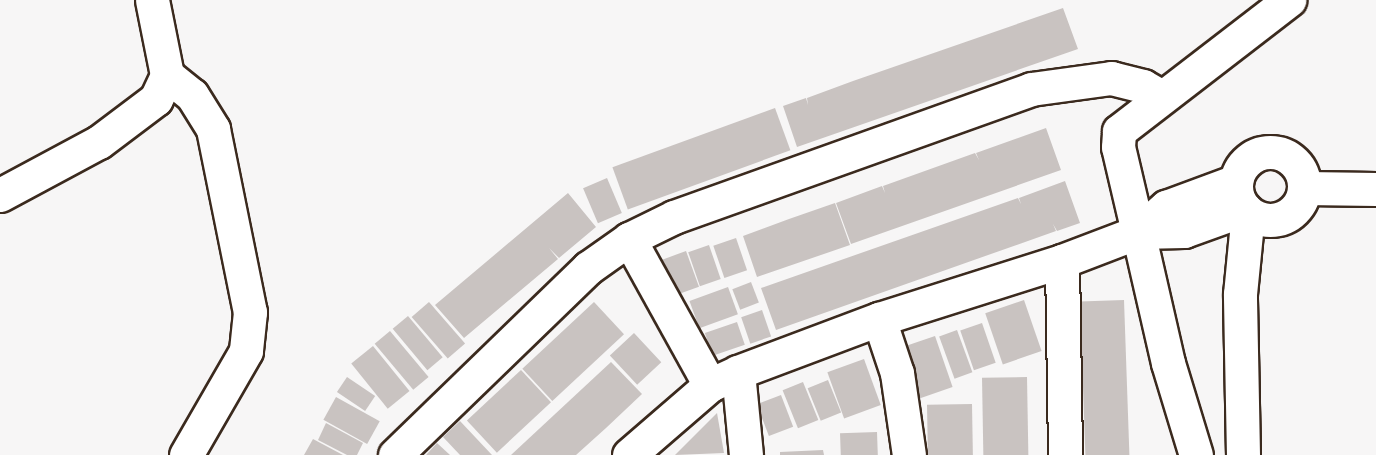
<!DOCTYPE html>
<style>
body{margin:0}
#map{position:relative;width:1376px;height:455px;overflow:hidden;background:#f7f6f6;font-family:"Shantell Sans",sans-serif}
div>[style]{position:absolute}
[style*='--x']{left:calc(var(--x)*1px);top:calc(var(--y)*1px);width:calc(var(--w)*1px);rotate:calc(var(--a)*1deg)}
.building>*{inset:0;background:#c9c3c1;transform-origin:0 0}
.roads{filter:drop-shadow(2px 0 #3b2a1e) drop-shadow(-2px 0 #3b2a1e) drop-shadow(0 2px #3b2a1e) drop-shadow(0 -2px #3b2a1e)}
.minor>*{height:33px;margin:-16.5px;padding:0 16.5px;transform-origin:16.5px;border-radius:16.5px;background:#fff}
.minor>.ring{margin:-16.5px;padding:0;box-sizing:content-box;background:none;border:33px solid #fff;border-radius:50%}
span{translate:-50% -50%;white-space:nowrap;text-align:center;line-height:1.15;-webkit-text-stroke:4.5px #fff;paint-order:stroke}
</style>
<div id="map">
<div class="building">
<i style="clip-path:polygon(1063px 8px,1078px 49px,797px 147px,783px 106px,806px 98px,808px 105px,807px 98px,853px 81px,855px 88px,853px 81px)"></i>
<i style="left:775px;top:108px;width:45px;height:173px;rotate:70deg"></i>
<i style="clip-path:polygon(1046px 128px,1061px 170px,851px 244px,836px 203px,882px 186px,885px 193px,883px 186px,975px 153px,979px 160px,976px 153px)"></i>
<i style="left:607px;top:178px;width:38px;height:26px;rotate:67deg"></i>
<i style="clip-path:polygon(1065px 181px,1080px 223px,1057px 231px,1053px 224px,1056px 231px,776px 330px,761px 288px,1018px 198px,1021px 204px,1019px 198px)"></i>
<i style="clip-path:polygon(568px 193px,596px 227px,559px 258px,549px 248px,558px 259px,464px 338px,435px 305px)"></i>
<i style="clip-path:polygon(835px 203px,850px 245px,757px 277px,743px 236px,789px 219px,792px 226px,789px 219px)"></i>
<i style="left:736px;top:238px;width:34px;height:24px;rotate:71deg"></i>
<i style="left:709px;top:245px;width:36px;height:22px;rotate:71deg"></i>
<i style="left:686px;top:251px;width:38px;height:26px;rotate:70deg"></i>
<i style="left:751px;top:282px;width:22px;height:20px;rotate:69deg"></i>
<i style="left:728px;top:287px;width:29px;height:41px;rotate:70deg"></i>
<i style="left:1024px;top:300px;width:54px;height:41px;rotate:71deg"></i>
<i style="left:1124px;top:300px;width:155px;height:44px;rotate:88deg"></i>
<i style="left:429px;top:302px;width:55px;height:23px;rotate:49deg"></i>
<i style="left:594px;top:302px;width:44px;height:98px;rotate:47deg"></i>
<i style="left:762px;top:310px;width:28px;height:22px;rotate:71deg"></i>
<i style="left:408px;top:316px;width:54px;height:20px;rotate:50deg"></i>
<i style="left:737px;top:322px;width:24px;height:34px;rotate:71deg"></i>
<i style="left:982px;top:323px;width:42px;height:23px;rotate:71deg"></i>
<i style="left:957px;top:330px;width:45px;height:19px;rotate:70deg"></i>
<i style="left:390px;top:331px;width:60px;height:20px;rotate:50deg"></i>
<i style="left:634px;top:333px;width:40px;height:33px;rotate:47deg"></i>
<i style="left:935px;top:336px;width:54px;height:38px;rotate:71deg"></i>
<i style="left:373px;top:346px;width:58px;height:28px;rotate:51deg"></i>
<i style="left:864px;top:359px;width:49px;height:39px;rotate:70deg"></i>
<i style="clip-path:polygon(611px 362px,642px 394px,606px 428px,576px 455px,511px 455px)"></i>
<i style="left:521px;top:370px;width:44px;height:74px;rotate:47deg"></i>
<i style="left:347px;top:377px;width:34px;height:18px;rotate:34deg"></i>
<i style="left:1027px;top:377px;width:78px;height:45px;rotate:89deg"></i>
<i style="left:828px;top:380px;width:35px;height:22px;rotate:68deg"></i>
<i style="left:803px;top:382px;width:41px;height:22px;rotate:68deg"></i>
<i style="left:781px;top:395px;width:34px;height:26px;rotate:69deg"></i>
<i style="left:336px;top:397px;width:50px;height:26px;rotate:29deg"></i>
<i style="left:972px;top:404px;width:51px;height:45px;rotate:89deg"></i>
<i style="clip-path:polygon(717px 413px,724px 453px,675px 455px)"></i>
<i style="clip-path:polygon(460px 421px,492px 455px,460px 455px,443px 437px)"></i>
<i style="clip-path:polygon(326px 423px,363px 443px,357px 455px,347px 455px,318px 440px)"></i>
<i style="left:877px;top:432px;width:23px;height:37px;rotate:88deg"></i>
<i style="clip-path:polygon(313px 439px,343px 455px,304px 455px)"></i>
<i style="clip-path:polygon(437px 443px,450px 455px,426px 455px)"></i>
<i style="clip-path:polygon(823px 450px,824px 455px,780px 455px,780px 452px)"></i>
</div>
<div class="roads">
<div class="minor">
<i style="--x:167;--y:75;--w:32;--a:39"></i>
<i style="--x:192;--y:95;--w:40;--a:58"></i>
<i style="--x:213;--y:129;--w:187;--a:78.6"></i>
<i style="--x:250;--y:312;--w:39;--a:96"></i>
<i style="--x:246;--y:351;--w:120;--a:120"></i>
<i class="ring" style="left:1236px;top:152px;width:35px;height:35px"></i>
<i style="--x:1305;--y:188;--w:71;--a:0.8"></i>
<i style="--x:0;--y:195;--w:112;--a:-28.2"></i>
<i style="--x:99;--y:142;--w:71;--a:-37"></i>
<i style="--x:156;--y:99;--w:26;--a:-65"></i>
<i style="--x:167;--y:75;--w:76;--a:-101.3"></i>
<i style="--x:1138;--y:232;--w:134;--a:77.1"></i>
<i style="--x:1168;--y:363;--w:96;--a:73.1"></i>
<i style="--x:1138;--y:232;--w:38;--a:-42"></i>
<i style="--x:1166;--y:207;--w:75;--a:-20.4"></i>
<i style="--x:1138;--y:232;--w:46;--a:-1.2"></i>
<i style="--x:1184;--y:231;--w:65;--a:-19.8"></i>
<i style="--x:629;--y:239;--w:167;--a:61"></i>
<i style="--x:1062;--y:261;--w:194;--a:89.1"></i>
<i style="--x:879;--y:319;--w:57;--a:71.6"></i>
<i style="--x:897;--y:373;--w:83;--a:81.7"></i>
<i style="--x:738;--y:372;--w:83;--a:84.5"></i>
<i style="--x:395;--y:455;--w:269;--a:-44.1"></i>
<i style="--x:588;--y:268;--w:50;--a:-35.3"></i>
<i style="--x:629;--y:239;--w:50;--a:-26.1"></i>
<i style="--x:674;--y:217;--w:379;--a:-19.7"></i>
<i style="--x:1031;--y:89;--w:81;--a:-7.8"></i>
<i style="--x:1111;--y:78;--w:33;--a:14"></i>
<i style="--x:1143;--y:86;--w:22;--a:30"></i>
<i style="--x:629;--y:455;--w:107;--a:-40.8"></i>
<i style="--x:710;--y:385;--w:31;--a:-25"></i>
<i style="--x:738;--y:372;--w:151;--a:-20.6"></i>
<i style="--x:879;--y:319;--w:192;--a:-17.6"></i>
<i style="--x:1062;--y:261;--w:81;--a:-20.9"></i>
<i style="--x:1138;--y:232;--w:87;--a:-103.2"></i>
<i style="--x:1118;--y:147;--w:16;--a:-86"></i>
<i style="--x:1119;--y:131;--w:215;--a:-37.6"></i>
<i style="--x:1243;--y:455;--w:161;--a:-91.1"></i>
<i style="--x:1240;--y:294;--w:81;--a:-84.4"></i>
</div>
</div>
</div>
